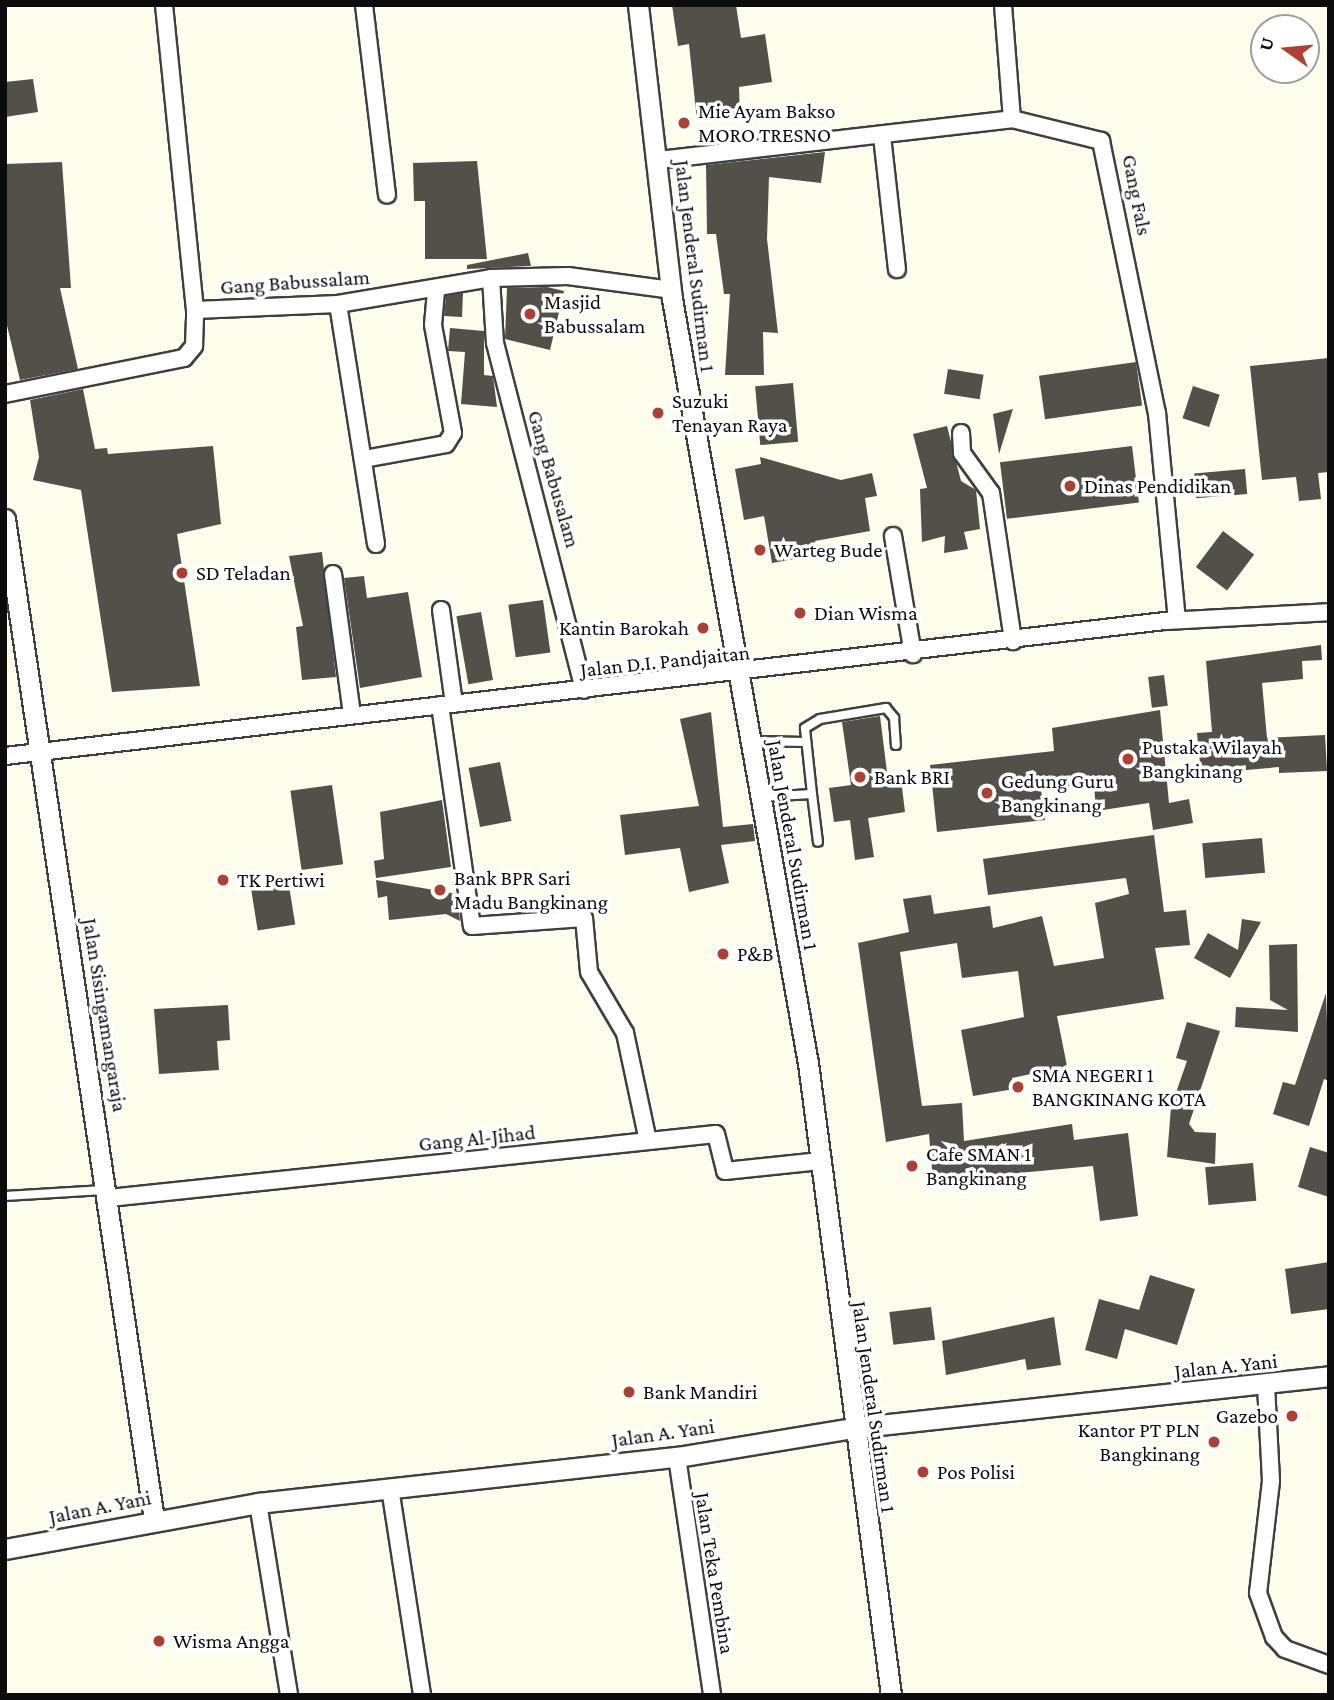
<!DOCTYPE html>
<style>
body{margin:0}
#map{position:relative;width:1334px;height:1700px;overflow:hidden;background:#fdfdec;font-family:"Crimson Pro",serif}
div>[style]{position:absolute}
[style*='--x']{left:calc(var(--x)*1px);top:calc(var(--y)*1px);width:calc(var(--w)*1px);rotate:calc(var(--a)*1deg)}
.building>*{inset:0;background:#534f49;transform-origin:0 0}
.roads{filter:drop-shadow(2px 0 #3f3f3f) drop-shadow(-2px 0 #3f3f3f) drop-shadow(0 2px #3f3f3f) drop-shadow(0 -2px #3f3f3f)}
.service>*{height:8px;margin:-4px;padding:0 4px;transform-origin:4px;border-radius:4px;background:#fff}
.minor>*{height:16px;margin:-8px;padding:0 8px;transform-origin:8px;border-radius:8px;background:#fff}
.tertiary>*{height:19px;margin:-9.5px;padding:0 9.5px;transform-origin:9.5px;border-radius:9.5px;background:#fff}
.dots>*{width:19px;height:19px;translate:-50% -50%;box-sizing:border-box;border:4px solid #fff;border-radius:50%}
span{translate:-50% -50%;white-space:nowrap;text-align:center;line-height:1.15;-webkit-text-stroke:7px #fff;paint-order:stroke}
.poi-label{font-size:21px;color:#0c0c0c}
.left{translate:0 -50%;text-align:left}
.right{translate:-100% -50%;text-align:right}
.street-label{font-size:21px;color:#0c0c0c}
.frame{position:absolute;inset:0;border:7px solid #0c0c0c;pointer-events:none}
.north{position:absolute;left:1250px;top:14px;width:70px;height:70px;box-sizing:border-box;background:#fff;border:2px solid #9e9e9e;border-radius:50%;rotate:285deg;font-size:19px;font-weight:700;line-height:28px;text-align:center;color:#0c0c0c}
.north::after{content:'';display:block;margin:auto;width:24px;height:32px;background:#ae3f31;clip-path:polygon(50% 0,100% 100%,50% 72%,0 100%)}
</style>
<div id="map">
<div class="building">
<i style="clip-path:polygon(672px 5px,736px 5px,741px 38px,765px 34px,772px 82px,739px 87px,740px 119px,697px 121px,689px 44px,678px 46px)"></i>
<i style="clip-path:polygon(33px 79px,38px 112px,5px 117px,5px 82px)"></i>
<i style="clip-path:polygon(825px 152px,821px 183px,769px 177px,767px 239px,778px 333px,763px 332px,764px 375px,725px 375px,730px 294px,724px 294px,716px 234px,707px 234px,706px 165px)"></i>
<i style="clip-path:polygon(477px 161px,487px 259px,425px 259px,425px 201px,414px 201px,413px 163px)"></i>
<i style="clip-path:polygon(62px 162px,71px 288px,60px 288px,78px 369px,20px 380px,5px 317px,5px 164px)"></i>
<i style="clip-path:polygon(528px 253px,531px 266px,467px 269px,467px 265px)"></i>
<i style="clip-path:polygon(547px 287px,564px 291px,550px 350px,505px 339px,507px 288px)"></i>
<i style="clip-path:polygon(463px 293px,462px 317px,444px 316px,446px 296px)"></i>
<i style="clip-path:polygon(450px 328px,484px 331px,484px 375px,493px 376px,497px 407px,461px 404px,465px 352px,448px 351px)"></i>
<i style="clip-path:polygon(1329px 358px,1329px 472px,1318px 473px,1321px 499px,1299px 501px,1296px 477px,1262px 480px,1250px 366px)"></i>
<i style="left:1136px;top:362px;width:44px;height:98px;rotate:82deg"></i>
<i style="left:948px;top:369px;width:36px;height:25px;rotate:9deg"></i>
<i style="left:793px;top:383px;width:59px;height:38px;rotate:85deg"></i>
<i style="left:1193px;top:386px;width:28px;height:34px;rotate:18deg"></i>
<i style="clip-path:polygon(83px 389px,95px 449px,107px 448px,108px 454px,213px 446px,221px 524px,177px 534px,200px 686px,112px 692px,81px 490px,33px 480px,39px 457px,30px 400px)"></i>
<i style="clip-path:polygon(1013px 409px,999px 454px,993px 414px)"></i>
<i style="clip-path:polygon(947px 426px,961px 481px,976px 490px,980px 529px,964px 532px,968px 549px,944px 553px,945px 536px,922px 542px,920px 489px,927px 488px,913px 434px)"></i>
<i style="left:1132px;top:446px;width:57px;height:133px;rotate:83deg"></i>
<i style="clip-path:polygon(760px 457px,841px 480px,872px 473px,877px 496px,865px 498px,870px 531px,815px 541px,817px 555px,772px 563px,764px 516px,744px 520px,735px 469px,761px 464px)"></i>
<i style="left:1245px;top:469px;width:25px;height:51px;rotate:85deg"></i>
<i style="left:1223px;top:531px;width:39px;height:45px;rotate:37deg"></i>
<i style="clip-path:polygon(322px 552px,336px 677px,302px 680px,296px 627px,303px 626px,289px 556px)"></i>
<i style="clip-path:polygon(364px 576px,367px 598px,408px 592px,422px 677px,360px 688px,344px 578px)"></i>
<i style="left:543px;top:600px;width:53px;height:35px;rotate:82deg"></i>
<i style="left:481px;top:612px;width:69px;height:25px;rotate:80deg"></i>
<i style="clip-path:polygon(1321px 645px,1322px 660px,1302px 661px,1303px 679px,1262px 683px,1267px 738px,1325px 735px,1327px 771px,1279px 773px,1279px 767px,1201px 774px,1197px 733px,1212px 732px,1206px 661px)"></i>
<i style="left:1164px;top:675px;width:31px;height:16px;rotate:83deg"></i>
<i style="clip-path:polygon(1160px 710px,1169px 803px,1189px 799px,1193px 823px,1153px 830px,1149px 803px,1096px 811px,1094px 784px,1041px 789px,1045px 820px,937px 832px,930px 765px,1054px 751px,1052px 728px)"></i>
<i style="clip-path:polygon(711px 712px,723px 827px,753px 824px,755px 841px,721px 845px,729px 883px,689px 892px,680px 848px,625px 855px,620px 815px,699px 806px,680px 719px)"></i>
<i style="clip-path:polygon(880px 716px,888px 780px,901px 779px,905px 812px,868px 818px,874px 857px,855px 860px,850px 820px,834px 822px,829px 788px,851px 785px,842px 722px)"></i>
<i style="left:500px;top:762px;width:60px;height:32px;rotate:79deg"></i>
<i style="left:332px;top:785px;width:80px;height:42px;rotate:82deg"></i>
<i style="clip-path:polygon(442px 800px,451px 867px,376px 878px,374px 861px,384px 859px,380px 812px)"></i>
<i style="clip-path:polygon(1154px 835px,1164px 912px,1186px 910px,1190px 945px,1155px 948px,1164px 999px,1057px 1016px,1067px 1066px,1012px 1078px,1014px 1089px,973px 1096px,961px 1030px,1024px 1017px,1018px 971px,962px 978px,957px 943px,900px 952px,922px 1106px,962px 1103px,964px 1141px,1072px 1124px,1074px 1140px,1128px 1133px,1138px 1216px,1100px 1221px,1093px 1166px,933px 1181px,929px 1134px,886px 1142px,858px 943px,909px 932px,903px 899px,931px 895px,934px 914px,990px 906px,993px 928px,1042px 916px,1054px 966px,1104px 958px,1095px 903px,1129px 894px,1126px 878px,988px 895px,983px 859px)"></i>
<i style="left:1262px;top:838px;width:35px;height:60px;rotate:85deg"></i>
<i style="left:288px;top:879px;width:46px;height:38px;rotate:81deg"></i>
<i style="clip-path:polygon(376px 880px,457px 894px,460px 921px,446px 914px,389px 920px,387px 896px,378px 898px)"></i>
<i style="clip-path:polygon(1242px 919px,1261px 922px,1230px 978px,1194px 958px,1208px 933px,1238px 950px)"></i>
<i style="clip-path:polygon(1297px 944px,1298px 1032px,1235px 1027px,1236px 1007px,1288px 1010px,1270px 1000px,1269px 945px)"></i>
<i style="clip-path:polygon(1326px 993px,1329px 1081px,1324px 1079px,1309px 1126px,1273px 1114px,1283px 1082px,1295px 1085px)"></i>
<i style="clip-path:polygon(228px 1005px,230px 1040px,217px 1041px,219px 1070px,159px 1074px,154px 1009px)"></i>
<i style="clip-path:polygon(1187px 1022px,1220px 1031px,1189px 1124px,1195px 1132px,1216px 1133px,1215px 1164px,1167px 1157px,1171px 1107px,1187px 1061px,1176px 1058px)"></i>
<i style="clip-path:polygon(1310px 1147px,1329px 1153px,1329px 1197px,1298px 1187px)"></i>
<i style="left:1253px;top:1163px;width:38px;height:48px;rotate:85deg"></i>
<i style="clip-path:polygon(1329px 1262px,1329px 1309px,1291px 1314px,1285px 1269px)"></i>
<i style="clip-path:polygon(1150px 1275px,1195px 1289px,1177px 1345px,1125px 1329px,1117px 1359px,1085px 1350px,1099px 1299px,1139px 1310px)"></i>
<i style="left:931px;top:1307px;width:33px;height:42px;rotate:83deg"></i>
<i style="clip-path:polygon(1054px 1317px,1061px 1365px,1027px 1370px,1025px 1359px,946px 1375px,942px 1341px)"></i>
</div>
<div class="roads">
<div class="service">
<i style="--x:752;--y:741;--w:53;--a:1.1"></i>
<i style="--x:812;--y:794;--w:48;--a:82.9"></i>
<i style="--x:761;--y:797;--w:51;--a:-3.4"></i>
<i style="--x:812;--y:794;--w:66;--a:-96.1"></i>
<i style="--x:805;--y:728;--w:17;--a:-31"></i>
<i style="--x:820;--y:719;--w:67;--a:-9.5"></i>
<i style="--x:886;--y:708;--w:13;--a:51"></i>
<i style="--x:894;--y:718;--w:27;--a:86"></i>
<i style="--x:5;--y:1196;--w:99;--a:-3.5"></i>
</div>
<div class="minor">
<i style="--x:164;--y:5;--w:307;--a:84.2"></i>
<i style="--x:364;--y:5;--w:191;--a:83.1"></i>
<i style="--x:1003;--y:5;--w:114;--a:85.5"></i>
<i style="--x:882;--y:136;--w:134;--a:83.6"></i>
<i style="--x:659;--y:160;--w:355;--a:-6.6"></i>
<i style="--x:1012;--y:119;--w:92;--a:13.9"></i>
<i style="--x:1101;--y:141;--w:278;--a:78.4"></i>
<i style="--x:1157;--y:413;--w:208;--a:84.5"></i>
<i style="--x:491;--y:278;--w:65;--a:86.5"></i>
<i style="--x:495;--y:343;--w:358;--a:75.6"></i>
<i style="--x:338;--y:304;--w:243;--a:81"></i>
<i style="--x:5;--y:394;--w:183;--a:-11.4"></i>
<i style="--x:184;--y:358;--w:16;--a:-50"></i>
<i style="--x:194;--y:346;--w:36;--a:-88"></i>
<i style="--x:195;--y:310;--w:143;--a:-2.4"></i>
<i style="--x:338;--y:304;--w:155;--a:-9.6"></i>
<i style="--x:491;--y:278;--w:77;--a:-1.5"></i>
<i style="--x:568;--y:276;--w:104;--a:7.7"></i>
<i style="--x:961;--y:433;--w:20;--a:87"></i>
<i style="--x:962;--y:453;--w:49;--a:54.1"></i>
<i style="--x:991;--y:493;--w:150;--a:81.5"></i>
<i style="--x:364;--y:459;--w:83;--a:-10.4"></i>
<i style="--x:446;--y:444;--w:13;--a:-58"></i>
<i style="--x:453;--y:433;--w:110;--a:-100.5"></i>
<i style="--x:433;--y:325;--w:37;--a:-85"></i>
<i style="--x:893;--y:536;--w:120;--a:80.4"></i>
<i style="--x:333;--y:574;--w:141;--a:82.3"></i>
<i style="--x:441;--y:610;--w:95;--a:82.1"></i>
<i style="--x:440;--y:705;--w:223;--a:81.8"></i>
<i style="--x:472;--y:926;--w:112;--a:-4.1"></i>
<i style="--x:584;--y:918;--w:54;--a:84.7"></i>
<i style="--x:589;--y:972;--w:71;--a:59.5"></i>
<i style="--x:625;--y:1033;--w:110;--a:78"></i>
<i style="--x:5;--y:756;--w:1168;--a:-6.64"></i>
<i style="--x:1165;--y:621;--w:164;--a:-3.1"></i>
<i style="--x:109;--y:1198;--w:610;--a:-6.02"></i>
<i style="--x:716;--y:1134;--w:38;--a:76"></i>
<i style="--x:725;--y:1171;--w:96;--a:-6"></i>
<i style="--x:1266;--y:1385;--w:96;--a:87"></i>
<i style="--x:1271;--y:1481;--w:113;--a:96.6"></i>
<i style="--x:1258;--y:1593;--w:47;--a:70"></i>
<i style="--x:1274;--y:1637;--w:16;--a:47"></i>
<i style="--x:1285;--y:1649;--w:47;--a:20"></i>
<i style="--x:677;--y:1457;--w:241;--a:81.6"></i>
<i style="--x:390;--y:1488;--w:209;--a:81.2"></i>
<i style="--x:258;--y:1503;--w:194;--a:80.8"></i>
</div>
<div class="tertiary">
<i style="--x:638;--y:5;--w:296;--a:83.4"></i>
<i style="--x:672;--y:299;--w:776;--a:79.91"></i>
<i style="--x:808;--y:1063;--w:637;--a:82.52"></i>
<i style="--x:5;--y:519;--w:1012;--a:81.53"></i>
<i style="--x:5;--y:1549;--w:257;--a:-10.3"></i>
<i style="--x:258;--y:1503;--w:422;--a:-6.3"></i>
<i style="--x:677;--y:1457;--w:177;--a:-9.4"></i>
<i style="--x:852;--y:1428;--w:480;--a:-6.2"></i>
</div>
</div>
<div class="dots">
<i style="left:684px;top:123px;background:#ae3f31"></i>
<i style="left:530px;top:314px;background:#ae3f31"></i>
<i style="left:658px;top:413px;background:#ae3f31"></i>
<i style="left:1070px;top:486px;background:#ae3f31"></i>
<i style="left:760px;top:550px;background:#ae3f31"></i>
<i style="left:182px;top:573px;background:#ae3f31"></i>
<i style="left:800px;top:613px;background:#ae3f31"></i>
<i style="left:703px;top:628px;background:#ae3f31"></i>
<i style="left:1128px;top:759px;background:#ae3f31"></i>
<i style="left:860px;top:777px;background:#ae3f31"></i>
<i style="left:987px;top:793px;background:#ae3f31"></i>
<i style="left:223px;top:880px;background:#ae3f31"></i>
<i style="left:440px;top:890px;background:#ae3f31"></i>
<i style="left:723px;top:954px;background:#ae3f31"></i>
<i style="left:1018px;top:1087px;background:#ae3f31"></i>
<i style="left:912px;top:1166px;background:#ae3f31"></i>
<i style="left:629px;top:1392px;background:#ae3f31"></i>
<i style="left:1292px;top:1416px;background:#ae3f31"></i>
<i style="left:1214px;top:1442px;background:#ae3f31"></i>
<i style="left:923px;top:1472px;background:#ae3f31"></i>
<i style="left:159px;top:1641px;background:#ae3f31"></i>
</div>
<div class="poi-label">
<span class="left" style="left:698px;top:123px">Mie Ayam Bakso<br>MORO TRESNO</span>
<span class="left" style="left:544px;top:314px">Masjid<br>Babussalam</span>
<span class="left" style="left:672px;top:413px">Suzuki<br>Tenayan Raya</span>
<span class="left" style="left:1084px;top:486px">Dinas Pendidikan</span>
<span class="left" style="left:774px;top:550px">Warteg Bude</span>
<span class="left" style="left:196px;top:573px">SD Teladan</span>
<span class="left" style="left:814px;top:613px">Dian Wisma</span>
<span class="right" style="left:689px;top:628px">Kantin Barokah</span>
<span class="left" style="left:1142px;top:759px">Pustaka Wilayah<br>Bangkinang</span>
<span class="left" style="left:874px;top:777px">Bank BRI</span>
<span class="left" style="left:1001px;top:793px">Gedung Guru<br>Bangkinang</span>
<span class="left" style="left:454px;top:890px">Bank BPR Sari<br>Madu Bangkinang</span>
<span class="left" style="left:237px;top:880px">TK Pertiwi</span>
<span class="left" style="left:737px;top:954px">P&amp;B</span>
<span class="left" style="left:1032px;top:1087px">SMA NEGERI 1<br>BANGKINANG KOTA</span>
<span class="left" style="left:926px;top:1166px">Cafe SMAN 1<br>Bangkinang</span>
<span class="left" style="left:643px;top:1392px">Bank Mandiri</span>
<span class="right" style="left:1278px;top:1416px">Gazebo</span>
<span class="right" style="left:1200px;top:1442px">Kantor PT PLN<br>Bangkinang</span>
<span class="left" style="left:937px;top:1472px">Pos Polisi</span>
<span class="left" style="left:173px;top:1641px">Wisma Angga</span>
</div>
<div class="street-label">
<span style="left:1137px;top:195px;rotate:79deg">Gang Fals</span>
<span style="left:695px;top:266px;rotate:83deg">Jalan Jenderal Sudirman 1</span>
<span style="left:295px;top:282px;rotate:-4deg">Gang Babussalam</span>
<span style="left:554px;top:479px;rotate:74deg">Gang Babusalam</span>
<span style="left:665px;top:661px;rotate:-6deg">Jalan D.I. Pandjaitan</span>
<span style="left:793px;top:845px;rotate:80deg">Jalan Jenderal Sudirman 1</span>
<span style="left:105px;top:1015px;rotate:81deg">Jalan Sisingamangaraja</span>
<span style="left:477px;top:1138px;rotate:-6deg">Gang Al-Jihad</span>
<span style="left:1226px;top:1366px;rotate:-6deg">Jalan A. Yani</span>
<span style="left:874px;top:1407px;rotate:82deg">Jalan Jenderal Sudirman 1</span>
<span style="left:663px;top:1433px;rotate:-8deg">Jalan A. Yani</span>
<span style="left:100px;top:1507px;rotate:-11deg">Jalan A. Yani</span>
<span style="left:715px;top:1573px;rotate:81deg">Jalan Teka Pembina</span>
</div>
<div class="frame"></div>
<div class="north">U</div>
</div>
